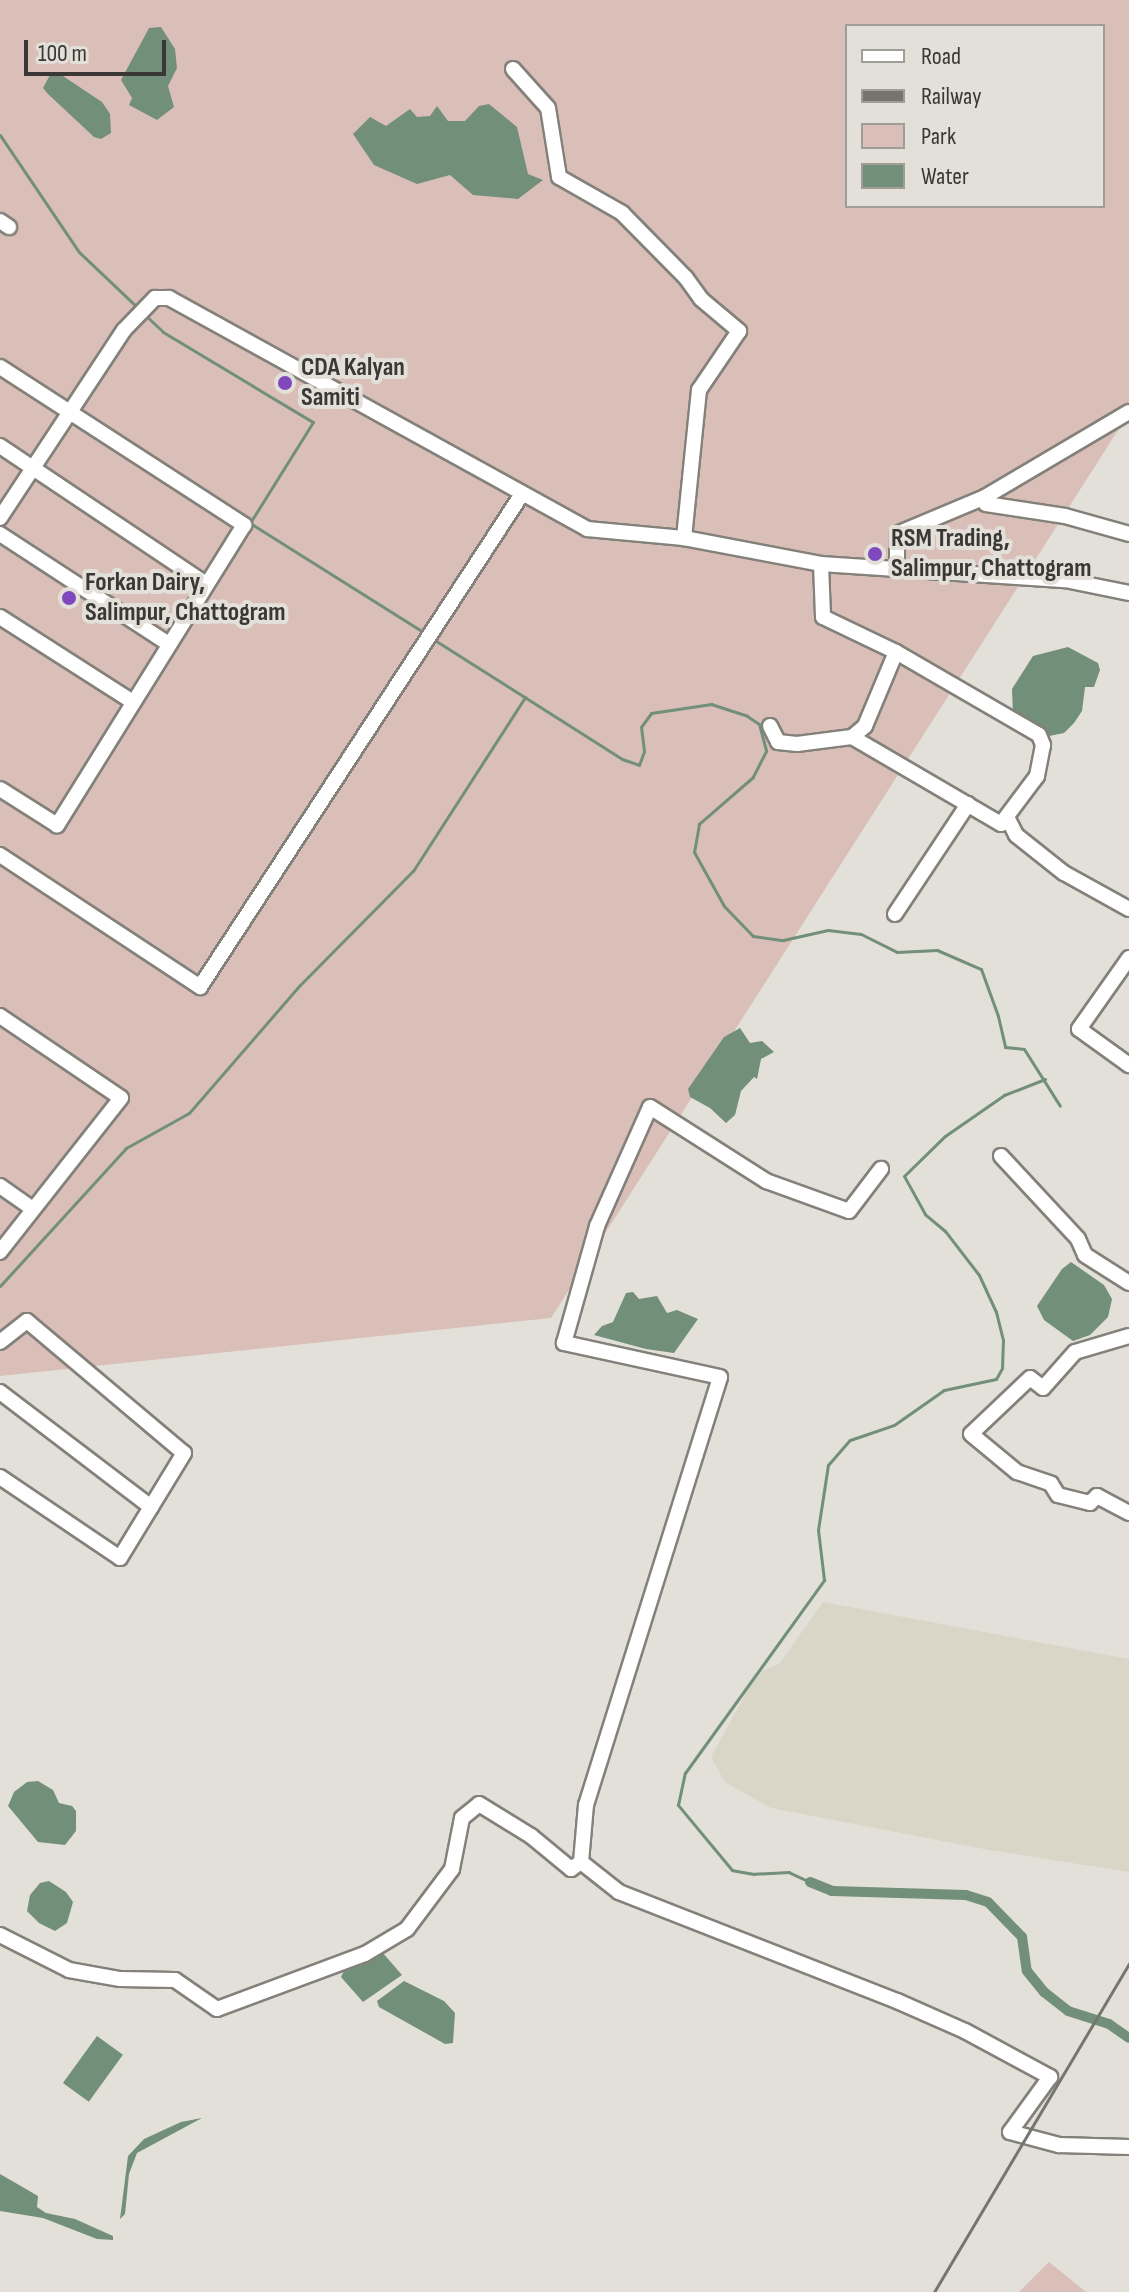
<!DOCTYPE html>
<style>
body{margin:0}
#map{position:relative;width:1129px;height:2292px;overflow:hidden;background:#e2e0d8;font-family:"Sofia Sans Condensed",sans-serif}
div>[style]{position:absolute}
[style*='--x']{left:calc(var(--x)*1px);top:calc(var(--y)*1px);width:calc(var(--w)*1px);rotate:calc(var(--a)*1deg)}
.built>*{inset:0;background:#dad6c7}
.green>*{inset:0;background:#dabfb9}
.water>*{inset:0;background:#728f7a;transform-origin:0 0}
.stream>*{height:3px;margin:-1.5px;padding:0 1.5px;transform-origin:1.5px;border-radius:1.5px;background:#728f7a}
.canal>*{height:10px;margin:-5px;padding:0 5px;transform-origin:5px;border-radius:5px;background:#728f7a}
.roads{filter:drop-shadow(2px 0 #83817a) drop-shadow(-2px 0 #83817a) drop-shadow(0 2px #83817a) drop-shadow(0 -2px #83817a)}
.minor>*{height:14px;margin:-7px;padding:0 7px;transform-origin:7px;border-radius:7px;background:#fff}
.rail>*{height:3px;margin:-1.5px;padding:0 1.5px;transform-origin:1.5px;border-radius:1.5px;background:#75746f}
.dots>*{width:22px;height:22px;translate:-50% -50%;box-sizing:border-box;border:4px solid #e2e0d8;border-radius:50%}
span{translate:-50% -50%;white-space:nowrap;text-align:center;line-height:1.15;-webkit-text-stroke:8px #e2e0d8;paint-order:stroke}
.poi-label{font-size:26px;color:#393835;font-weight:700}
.left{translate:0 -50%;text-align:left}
.legend{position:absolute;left:845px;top:24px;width:260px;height:184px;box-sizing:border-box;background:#e2e0d8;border:2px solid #9e9d97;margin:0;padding:10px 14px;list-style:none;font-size:24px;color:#393835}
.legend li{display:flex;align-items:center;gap:16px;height:40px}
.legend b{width:40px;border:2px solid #9e9d97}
.scale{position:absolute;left:24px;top:40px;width:142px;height:36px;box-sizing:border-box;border:4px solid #393835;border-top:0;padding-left:10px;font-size:24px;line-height:28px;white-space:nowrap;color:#393835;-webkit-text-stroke:6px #e2e0d8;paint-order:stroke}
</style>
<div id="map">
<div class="built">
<i style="clip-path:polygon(823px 1602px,1129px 1659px,1129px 1872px,989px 1850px,771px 1808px,725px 1782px,711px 1757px,750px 1686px,764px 1670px,779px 1664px)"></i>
</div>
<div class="green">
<i style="clip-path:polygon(evenodd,0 0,1129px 0,1129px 413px,551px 1318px,0 1376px,0 0,847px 26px,1103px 26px,1103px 206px,847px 206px,847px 26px)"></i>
<i style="clip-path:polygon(1049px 2262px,1086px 2292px,1019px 2292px)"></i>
</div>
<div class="water">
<i style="clip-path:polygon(161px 27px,175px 49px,177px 68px,168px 86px,174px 107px,157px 120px,129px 105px,132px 98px,121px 80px,149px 28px)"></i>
<i style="clip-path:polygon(60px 74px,102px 102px,110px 114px,111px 133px,101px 139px,94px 137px,48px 94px,43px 88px,50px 75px)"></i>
<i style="clip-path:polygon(489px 104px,517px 127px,528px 174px,543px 180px,518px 199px,473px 195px,450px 175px,417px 184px,374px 165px,353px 134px,370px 117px,386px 126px,410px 109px,417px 117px,430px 116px,437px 106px,448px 121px,465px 121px,479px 106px)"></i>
<i style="clip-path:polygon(1068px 647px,1098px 663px,1100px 670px,1094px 687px,1085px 687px,1082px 711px,1074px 723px,1064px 733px,1044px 737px,1013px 715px,1012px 689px,1033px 656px)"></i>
<i style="clip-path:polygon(740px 1028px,750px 1043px,762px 1041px,774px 1052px,761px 1059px,757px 1079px,754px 1077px,741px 1091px,735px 1115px,726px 1123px,710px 1108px,690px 1097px,688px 1089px,724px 1037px)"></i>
<i style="clip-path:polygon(1071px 1262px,1104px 1285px,1112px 1299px,1108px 1317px,1090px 1335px,1073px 1341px,1044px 1320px,1037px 1306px,1062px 1269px)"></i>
<i style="clip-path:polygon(633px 1292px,639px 1299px,657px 1296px,667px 1313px,677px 1310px,698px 1319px,674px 1353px,646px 1349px,594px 1335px,602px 1326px,613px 1322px,626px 1293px)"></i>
<i style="clip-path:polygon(38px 1781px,53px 1790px,59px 1803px,72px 1806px,76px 1811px,76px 1831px,65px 1845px,38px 1842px,8px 1806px,14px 1792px,27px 1782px)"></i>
<i style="clip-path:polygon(49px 1881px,66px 1892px,73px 1902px,67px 1923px,55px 1931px,39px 1923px,27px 1911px,30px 1895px,40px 1883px)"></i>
<i style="clip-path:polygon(382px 1952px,402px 1975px,363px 2002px,341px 1977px,344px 1971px)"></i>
<i style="clip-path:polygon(404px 1981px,444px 2001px,455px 2013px,453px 2043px,445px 2044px,379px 2007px,377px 2001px)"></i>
<i style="left:97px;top:2036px;width:32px;height:58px;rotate:36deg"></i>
<i style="clip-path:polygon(202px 2118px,137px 2153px,129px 2174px,125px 2214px,120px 2219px,128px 2156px,144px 2139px,181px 2122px)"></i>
<i style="clip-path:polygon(0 2174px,38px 2196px,37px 2207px,46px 2213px,75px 2219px,113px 2236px,113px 2240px,97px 2239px,43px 2218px,0 2211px)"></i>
</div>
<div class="stream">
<i style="--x:0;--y:135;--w:141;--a:56"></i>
<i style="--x:79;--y:252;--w:83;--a:43.5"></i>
<i style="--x:144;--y:314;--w:26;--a:43"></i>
<i style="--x:163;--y:332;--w:175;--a:31"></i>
<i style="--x:313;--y:422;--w:119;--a:122"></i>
<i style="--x:250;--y:523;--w:208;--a:32.2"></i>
<i style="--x:433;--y:639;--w:224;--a:32.4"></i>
<i style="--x:622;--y:759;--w:18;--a:19"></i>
<i style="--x:639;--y:765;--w:15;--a:-70"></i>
<i style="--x:644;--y:751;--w:24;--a:-97"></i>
<i style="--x:641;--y:727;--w:17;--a:-54"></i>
<i style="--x:651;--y:713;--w:61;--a:-8.5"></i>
<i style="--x:711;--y:704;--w:38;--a:18"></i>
<i style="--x:747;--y:716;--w:14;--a:34"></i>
<i style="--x:759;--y:724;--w:28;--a:75"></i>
<i style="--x:766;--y:751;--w:29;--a:117"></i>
<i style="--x:753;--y:777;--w:72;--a:139"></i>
<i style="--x:699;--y:824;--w:28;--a:100"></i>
<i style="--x:694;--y:852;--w:62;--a:60.9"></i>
<i style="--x:724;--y:906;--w:42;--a:46"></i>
<i style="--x:753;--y:936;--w:30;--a:8"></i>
<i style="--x:783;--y:940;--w:46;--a:-12.5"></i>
<i style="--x:828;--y:930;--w:33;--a:7"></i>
<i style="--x:861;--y:934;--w:40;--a:26.6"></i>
<i style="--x:897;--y:952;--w:40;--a:-2.9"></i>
<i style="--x:937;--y:950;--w:48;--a:23.4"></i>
<i style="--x:981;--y:969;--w:50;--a:70.1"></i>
<i style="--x:998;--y:1016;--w:32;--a:77"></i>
<i style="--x:1005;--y:1047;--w:19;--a:6"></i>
<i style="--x:1024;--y:1049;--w:67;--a:57.7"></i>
<i style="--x:0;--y:1286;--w:187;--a:-47.6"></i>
<i style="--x:126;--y:1148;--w:72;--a:-29.1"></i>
<i style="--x:189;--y:1113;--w:169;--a:-49.1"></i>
<i style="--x:300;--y:985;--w:161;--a:-45.3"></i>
<i style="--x:413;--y:871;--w:207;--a:-57.2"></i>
<i style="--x:810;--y:1882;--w:23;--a:-155"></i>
<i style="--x:789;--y:1872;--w:35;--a:177"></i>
<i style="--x:754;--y:1874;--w:22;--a:-170"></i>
<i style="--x:732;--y:1870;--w:85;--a:-129.7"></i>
<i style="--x:678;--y:1805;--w:33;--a:-78"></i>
<i style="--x:685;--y:1773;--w:238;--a:-54.2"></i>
<i style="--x:824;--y:1580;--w:50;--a:-96.8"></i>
<i style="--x:818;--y:1530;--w:66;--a:-81.3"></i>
<i style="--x:828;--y:1465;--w:33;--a:-49"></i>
<i style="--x:850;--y:1440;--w:46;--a:-18.8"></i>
<i style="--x:894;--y:1425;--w:61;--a:-35"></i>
<i style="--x:944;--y:1390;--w:53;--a:-11.9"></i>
<i style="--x:996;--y:1379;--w:13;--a:-61"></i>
<i style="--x:1002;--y:1368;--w:28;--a:-88"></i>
<i style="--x:1003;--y:1340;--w:29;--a:-104"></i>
<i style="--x:996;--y:1312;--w:41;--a:-114.7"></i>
<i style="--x:979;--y:1275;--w:56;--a:-127.7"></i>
<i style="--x:945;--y:1231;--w:26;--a:-140"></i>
<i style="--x:925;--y:1214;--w:43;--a:-118.9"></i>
<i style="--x:904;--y:1176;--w:57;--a:-44.3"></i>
<i style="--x:945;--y:1136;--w:72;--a:-34.8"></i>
<i style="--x:1004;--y:1095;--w:44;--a:-21.3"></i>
</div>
<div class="canal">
<i style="--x:810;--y:1882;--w:24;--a:22"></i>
<i style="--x:832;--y:1891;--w:134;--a:1.7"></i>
<i style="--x:966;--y:1895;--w:23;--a:18"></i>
<i style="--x:988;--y:1902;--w:49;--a:45.8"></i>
<i style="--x:1022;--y:1937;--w:34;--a:82"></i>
<i style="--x:1027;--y:1971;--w:27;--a:51"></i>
<i style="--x:1044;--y:1992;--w:31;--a:38"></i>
<i style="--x:1068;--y:2011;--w:43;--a:17.6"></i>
<i style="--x:1109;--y:2024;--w:24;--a:35"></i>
</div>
<div class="roads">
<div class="minor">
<i style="--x:513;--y:69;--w:52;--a:48.1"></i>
<i style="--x:548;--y:108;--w:70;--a:80.9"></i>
<i style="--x:559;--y:177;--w:73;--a:29.7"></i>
<i style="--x:622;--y:213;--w:91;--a:45.4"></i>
<i style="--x:686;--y:278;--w:26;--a:54"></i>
<i style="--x:701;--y:299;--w:50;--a:40.1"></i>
<i style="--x:739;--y:331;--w:71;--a:124.1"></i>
<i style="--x:699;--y:390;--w:149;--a:95.8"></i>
<i style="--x:0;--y:221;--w:11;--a:34"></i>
<i style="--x:0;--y:367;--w:291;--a:32.9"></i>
<i style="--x:244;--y:525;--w:354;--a:121.9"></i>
<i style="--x:57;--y:825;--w:67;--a:-147.7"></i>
<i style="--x:0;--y:446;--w:248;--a:33.8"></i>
<i style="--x:985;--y:497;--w:167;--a:-30.6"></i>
<i style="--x:0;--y:518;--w:225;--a:-56.6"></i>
<i style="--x:124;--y:330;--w:45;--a:-45.9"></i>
<i style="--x:155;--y:298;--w:14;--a:0"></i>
<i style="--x:169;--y:298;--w:478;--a:28.9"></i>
<i style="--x:587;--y:529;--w:97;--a:5.3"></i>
<i style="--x:684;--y:538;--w:139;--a:10.7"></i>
<i style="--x:821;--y:564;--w:245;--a:3.8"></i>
<i style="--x:1065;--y:580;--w:65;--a:11.5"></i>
<i style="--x:0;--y:534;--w:202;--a:33.1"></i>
<i style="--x:821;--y:564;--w:53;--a:87.8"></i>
<i style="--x:823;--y:617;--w:81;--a:25.6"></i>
<i style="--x:896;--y:652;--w:165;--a:30.1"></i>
<i style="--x:1039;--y:735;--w:11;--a:68"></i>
<i style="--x:1043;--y:745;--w:32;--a:101"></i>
<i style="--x:1037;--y:776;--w:60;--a:126.9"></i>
<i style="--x:1001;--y:824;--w:173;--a:-149.7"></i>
<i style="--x:897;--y:569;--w:35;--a:-90"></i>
<i style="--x:897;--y:534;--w:95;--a:-22.8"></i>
<i style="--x:985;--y:497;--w:7;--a:82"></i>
<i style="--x:986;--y:504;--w:80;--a:8.6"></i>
<i style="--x:1065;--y:516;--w:66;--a:15.7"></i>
<i style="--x:0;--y:617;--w:158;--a:32.6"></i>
<i style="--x:770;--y:726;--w:18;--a:63"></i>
<i style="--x:778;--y:742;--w:19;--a:6"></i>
<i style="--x:797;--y:744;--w:55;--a:-7.3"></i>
<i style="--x:852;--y:737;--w:17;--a:-40"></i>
<i style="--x:865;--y:726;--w:80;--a:-67.3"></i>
<i style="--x:1007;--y:817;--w:20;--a:63"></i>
<i style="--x:1016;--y:835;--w:61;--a:38.4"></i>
<i style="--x:1064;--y:873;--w:74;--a:29"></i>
<i style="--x:0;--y:855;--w:240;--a:33.4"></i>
<i style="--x:200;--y:987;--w:589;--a:-56.85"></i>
<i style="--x:895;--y:914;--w:132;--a:-56.4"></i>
<i style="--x:1129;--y:958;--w:87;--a:125.2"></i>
<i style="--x:1079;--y:1029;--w:62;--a:35.8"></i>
<i style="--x:0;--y:1016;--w:146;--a:34.1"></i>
<i style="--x:121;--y:1098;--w:196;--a:128.2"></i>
<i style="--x:1001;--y:1156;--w:113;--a:47.1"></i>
<i style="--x:1078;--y:1239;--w:17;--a:66"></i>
<i style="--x:1085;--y:1255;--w:52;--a:32.5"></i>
<i style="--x:0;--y:1186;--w:39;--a:35"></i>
<i style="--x:1129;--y:1336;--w:56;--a:163.5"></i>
<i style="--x:1075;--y:1352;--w:48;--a:131.6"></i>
<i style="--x:1043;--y:1388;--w:16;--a:-142"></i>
<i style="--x:1030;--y:1378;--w:81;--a:136.5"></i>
<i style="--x:971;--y:1434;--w:60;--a:39.6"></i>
<i style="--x:1017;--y:1472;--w:36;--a:19"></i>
<i style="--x:1051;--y:1484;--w:13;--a:58"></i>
<i style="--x:1058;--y:1495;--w:33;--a:14"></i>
<i style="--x:1090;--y:1503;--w:10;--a:-45"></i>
<i style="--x:1097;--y:1496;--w:36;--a:28"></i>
<i style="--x:0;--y:1342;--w:34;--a:-38"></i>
<i style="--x:27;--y:1321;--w:205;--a:40.1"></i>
<i style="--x:184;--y:1453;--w:123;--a:121.4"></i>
<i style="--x:120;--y:1558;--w:145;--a:-146"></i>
<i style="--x:0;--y:1392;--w:190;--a:37.3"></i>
<i style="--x:581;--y:1862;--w:57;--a:-85"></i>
<i style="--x:586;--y:1805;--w:448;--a:-72.6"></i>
<i style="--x:720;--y:1377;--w:160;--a:-167.7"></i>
<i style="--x:564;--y:1343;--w:122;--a:-74.2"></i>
<i style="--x:597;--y:1226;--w:130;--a:-66"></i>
<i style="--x:650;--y:1107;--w:138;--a:32.5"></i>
<i style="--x:766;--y:1181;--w:88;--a:19.9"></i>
<i style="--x:849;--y:1211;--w:53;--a:-52.7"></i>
<i style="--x:0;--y:1935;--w:77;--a:26.9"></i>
<i style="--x:69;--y:1970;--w:52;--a:10"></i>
<i style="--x:120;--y:1979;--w:55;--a:1"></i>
<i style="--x:175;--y:1980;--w:51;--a:34.6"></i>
<i style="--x:217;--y:2009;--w:158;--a:-20.4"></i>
<i style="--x:365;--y:1954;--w:49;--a:-30.8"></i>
<i style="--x:407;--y:1929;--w:75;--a:-53.1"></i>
<i style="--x:452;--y:1869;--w:52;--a:-78.9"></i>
<i style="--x:462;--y:1818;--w:22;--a:-39"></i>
<i style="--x:479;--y:1804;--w:61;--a:31.6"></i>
<i style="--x:531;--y:1836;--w:52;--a:39.5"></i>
<i style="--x:571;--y:1869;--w:12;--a:-35"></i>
<i style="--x:581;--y:1862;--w:48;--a:38.3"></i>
<i style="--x:619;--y:1892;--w:299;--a:21.4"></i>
<i style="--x:897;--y:2001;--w:74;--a:23.8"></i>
<i style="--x:965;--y:2031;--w:97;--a:28.4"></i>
<i style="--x:1050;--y:2077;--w:68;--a:126"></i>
<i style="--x:1010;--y:2132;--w:51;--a:14.9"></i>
<i style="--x:1059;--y:2145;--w:70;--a:1.6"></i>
</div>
</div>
<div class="rail">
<i style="--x:934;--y:2292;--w:382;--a:-59.3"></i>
</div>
<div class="dots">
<i style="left:285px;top:383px;background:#8147bd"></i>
<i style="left:875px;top:554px;background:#8147bd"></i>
<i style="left:69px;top:598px;background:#8147bd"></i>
</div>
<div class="poi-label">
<span class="left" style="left:301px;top:383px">CDA Kalyan<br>Samiti</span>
<span class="left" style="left:891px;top:554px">RSM Trading,<br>Salimpur, Chattogram</span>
<span class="left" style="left:85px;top:598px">Forkan Dairy,<br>Salimpur, Chattogram</span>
</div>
<ul class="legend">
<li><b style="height:10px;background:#fff"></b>Road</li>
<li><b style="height:10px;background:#75746f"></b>Railway</li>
<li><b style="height:22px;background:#dabfb9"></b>Park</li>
<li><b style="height:22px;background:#728f7a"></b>Water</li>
</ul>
<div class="scale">100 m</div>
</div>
